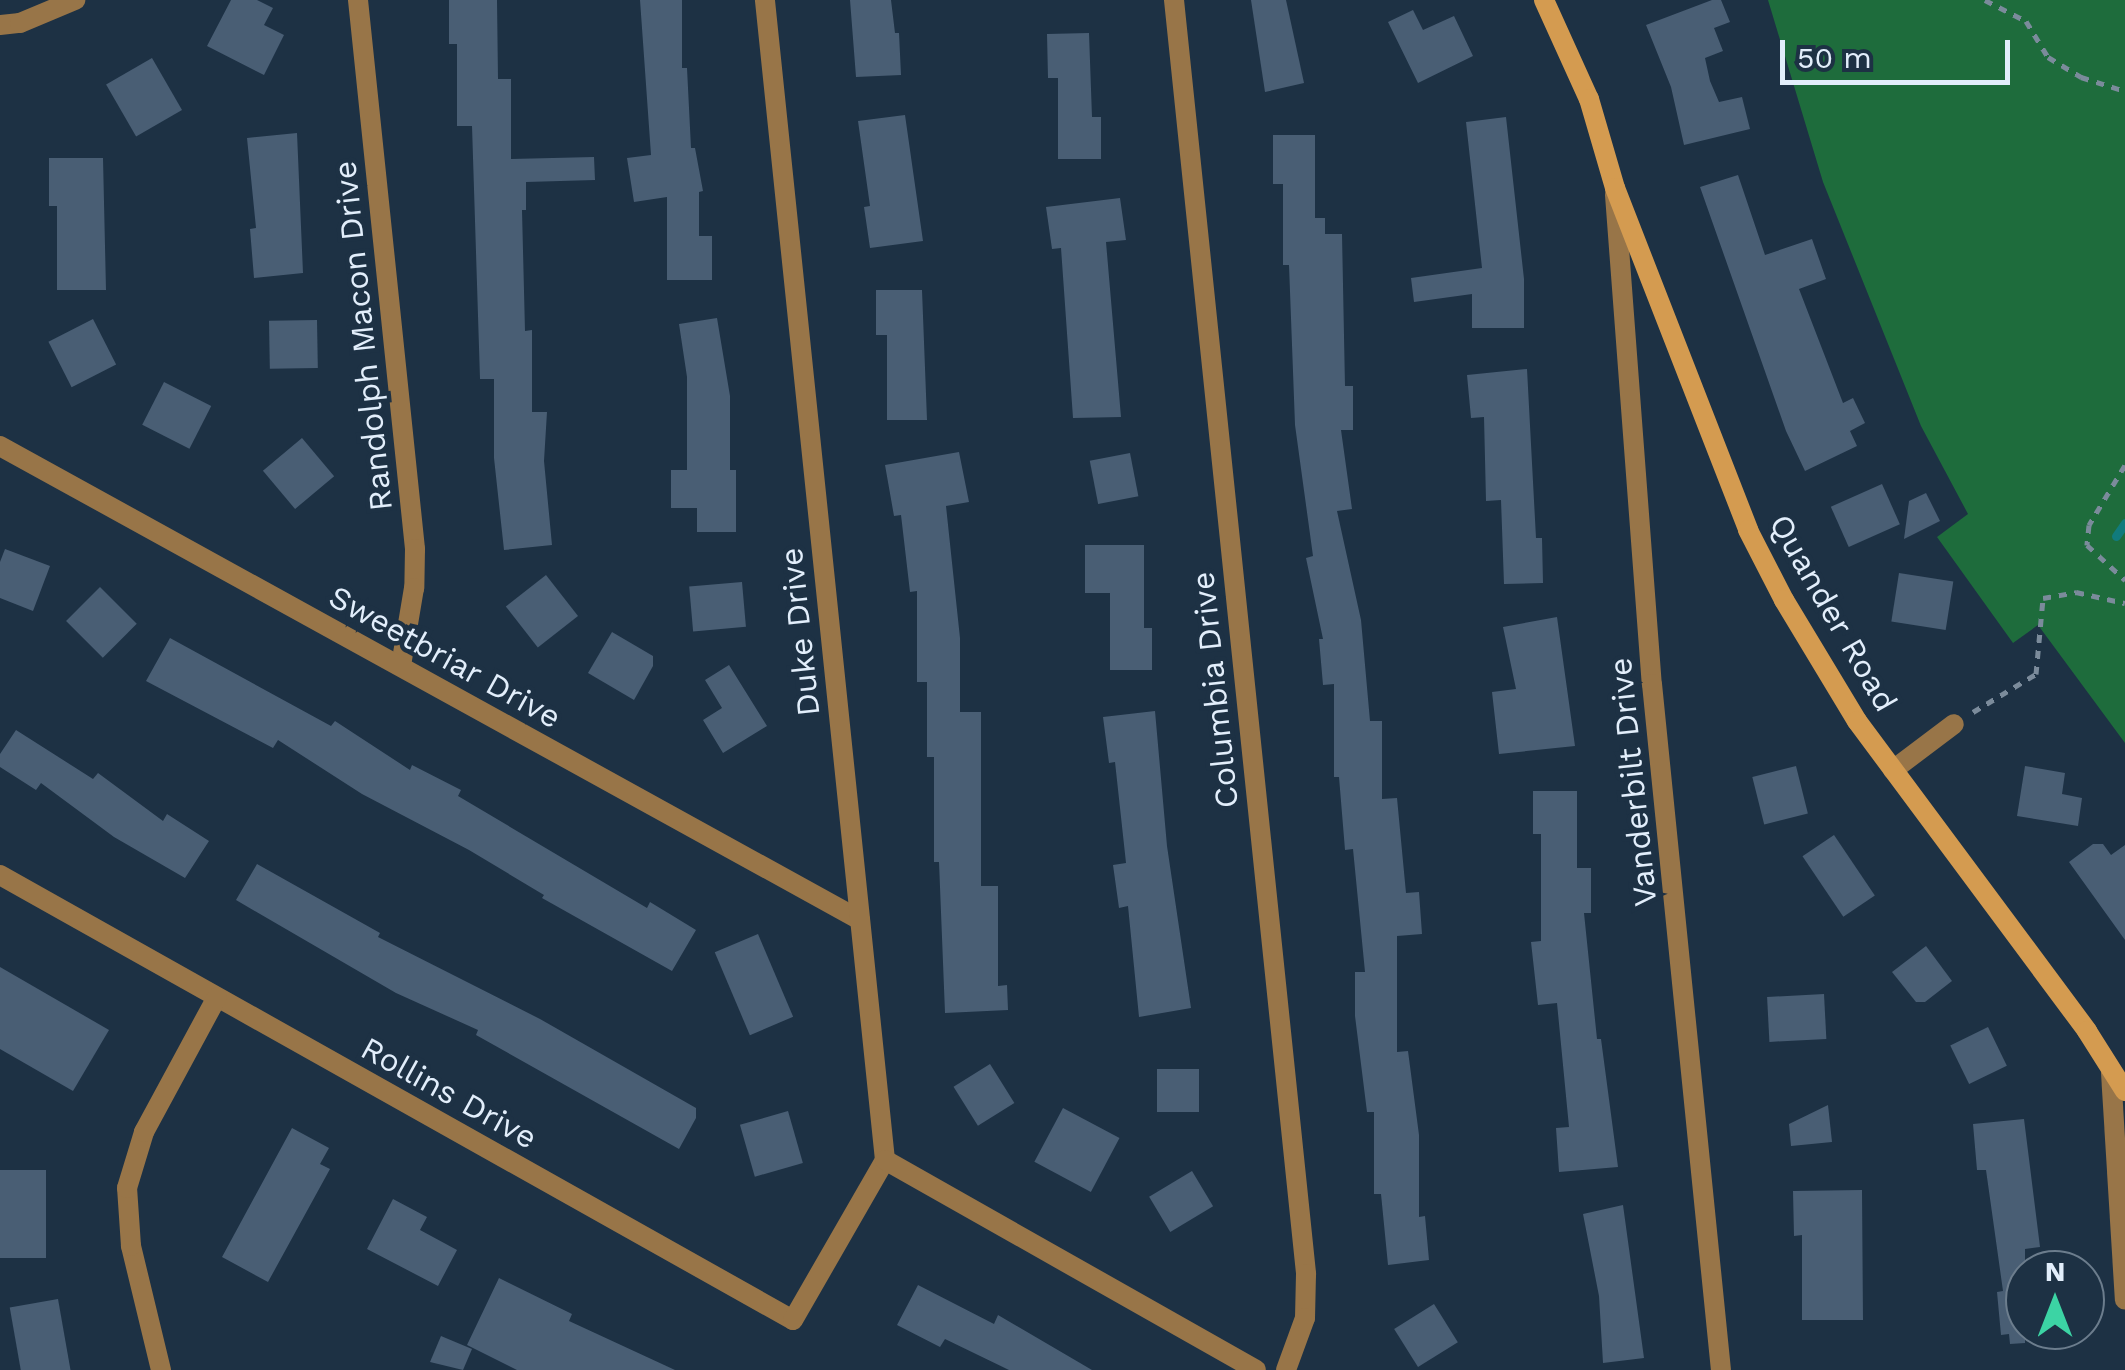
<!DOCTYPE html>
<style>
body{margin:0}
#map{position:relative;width:2125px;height:1370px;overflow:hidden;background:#1d3144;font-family:"Work Sans",sans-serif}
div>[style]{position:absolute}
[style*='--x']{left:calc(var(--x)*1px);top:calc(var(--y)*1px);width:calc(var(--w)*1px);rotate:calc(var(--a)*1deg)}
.forest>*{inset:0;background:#1e6c3c}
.stream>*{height:9px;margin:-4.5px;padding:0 4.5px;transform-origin:4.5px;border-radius:4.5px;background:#117b7c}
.building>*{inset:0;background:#495e74;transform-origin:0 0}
.path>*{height:5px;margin-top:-2.5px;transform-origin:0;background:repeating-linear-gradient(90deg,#7b8b9b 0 8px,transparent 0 16px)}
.street>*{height:20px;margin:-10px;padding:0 10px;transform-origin:10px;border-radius:10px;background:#987548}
.secondary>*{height:20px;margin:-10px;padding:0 10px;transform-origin:10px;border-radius:10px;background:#d49b50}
span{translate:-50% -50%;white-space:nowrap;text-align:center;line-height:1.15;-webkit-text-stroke:9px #1d3144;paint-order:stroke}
.street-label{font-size:32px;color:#e2eefb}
.north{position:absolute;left:2005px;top:1250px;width:100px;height:100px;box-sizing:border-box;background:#1d3144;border:2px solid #6c7d8d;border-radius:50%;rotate:0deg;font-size:28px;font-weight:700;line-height:40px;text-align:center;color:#e2eefb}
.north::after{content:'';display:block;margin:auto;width:35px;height:45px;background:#3cd4a4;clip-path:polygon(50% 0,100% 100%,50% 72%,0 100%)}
.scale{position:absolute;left:1780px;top:40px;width:230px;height:45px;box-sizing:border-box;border:5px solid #e2eefb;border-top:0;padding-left:12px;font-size:30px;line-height:35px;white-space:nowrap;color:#e2eefb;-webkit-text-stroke:8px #1d3144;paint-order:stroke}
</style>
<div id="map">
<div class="forest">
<i style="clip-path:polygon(1768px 0,2125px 0,2125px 743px,2038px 625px,2013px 643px,1937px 537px,1968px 514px,1921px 426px,1823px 182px)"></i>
</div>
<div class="stream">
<i style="--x:2116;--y:536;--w:16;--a:-55"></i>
</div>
<div class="building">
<i style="clip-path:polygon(231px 0,257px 0,273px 8px,264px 25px,284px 35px,264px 75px,207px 46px)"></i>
<i style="clip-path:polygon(449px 0,497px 0,498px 79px,511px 79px,511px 159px,594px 157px,595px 180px,526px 182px,526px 210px,522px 210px,525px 331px,532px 330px,532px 412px,547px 412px,544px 461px,552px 545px,504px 550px,494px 458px,494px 379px,480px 379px,472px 126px,457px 126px,457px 44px,449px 44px)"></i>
<i style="clip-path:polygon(640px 0,682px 0,682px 68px,687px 68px,691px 148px,695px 148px,703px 191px,699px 192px,699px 236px,712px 236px,712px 280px,667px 280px,667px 197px,634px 202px,627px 158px,651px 155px)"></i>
<i style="clip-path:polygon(850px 0,891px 0,895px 33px,899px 33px,901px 75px,856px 77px)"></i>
<i style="clip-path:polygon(1251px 0,1286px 0,1304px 83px,1265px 92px)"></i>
<i style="clip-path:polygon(1712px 0,1721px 0,1730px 22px,1714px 28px,1723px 51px,1705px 58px,1710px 81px,1719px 102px,1742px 97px,1750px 129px,1684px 145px,1671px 87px,1646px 25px)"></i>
<i style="clip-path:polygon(1413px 10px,1423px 30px,1454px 16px,1473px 56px,1418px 83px,1388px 22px)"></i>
<i style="clip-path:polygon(1089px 33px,1092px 117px,1101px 117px,1101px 159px,1058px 159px,1058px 78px,1048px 78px,1047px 34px)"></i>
<i style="left:152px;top:58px;width:60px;height:53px;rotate:60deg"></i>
<i style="clip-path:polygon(905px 115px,923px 241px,870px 248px,864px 207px,870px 206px,858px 121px)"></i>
<i style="clip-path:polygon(1506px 117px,1524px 279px,1524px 328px,1472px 328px,1472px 294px,1414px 302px,1411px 278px,1482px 268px,1466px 122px)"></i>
<i style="clip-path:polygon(297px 133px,303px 273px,254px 278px,250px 229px,256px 228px,247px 138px)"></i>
<i style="clip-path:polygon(1273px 135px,1315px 135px,1315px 218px,1325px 218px,1325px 234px,1342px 234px,1345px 386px,1353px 386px,1353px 430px,1341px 430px,1352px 509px,1337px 511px,1361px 620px,1370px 721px,1382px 721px,1382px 799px,1397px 798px,1406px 893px,1419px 892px,1422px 934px,1397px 936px,1397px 1052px,1408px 1051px,1419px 1135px,1419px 1217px,1425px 1216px,1429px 1260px,1388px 1265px,1381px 1194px,1374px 1194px,1374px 1112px,1367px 1112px,1355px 1016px,1355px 972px,1365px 972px,1353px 849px,1345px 850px,1339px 777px,1334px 777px,1334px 684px,1323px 685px,1319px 639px,1323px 639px,1306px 558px,1313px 556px,1295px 425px,1289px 265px,1283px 265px,1283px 184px,1273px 184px)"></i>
<i style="clip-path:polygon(49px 158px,103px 158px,106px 290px,57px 290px,57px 206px,49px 206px)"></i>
<i style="clip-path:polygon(1738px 175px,1765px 255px,1812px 239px,1826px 279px,1799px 289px,1843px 403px,1853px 398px,1865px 423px,1850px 431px,1857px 446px,1805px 471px,1786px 431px,1700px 187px)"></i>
<i style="clip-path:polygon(1120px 198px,1126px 240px,1106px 242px,1121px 417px,1073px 418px,1061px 248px,1052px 249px,1046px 207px)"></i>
<i style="clip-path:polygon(876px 290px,922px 290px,927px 420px,887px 420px,887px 335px,876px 335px)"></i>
<i style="clip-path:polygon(717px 318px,730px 396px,730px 470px,736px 470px,736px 532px,697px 532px,697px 508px,671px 508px,671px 470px,687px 470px,687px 377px,679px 324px)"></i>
<i style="left:93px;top:319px;width:51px;height:50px;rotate:63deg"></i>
<i style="left:317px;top:320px;width:48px;height:48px;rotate:89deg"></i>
<i style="clip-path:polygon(1527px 369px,1536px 538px,1542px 538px,1543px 583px,1504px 584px,1501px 500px,1486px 501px,1484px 417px,1471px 418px,1467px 375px)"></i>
<i style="left:164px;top:382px;width:53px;height:48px;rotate:27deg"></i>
<i style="left:302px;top:438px;width:50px;height:51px;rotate:50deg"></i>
<i style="clip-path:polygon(959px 452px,969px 502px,946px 506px,960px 638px,960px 712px,981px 712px,981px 886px,998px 886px,998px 986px,1007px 985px,1008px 1010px,945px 1013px,939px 862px,934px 862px,934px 757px,927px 757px,927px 682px,917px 682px,917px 591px,910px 592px,901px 515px,894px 516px,885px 465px)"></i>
<i style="left:1130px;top:453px;width:44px;height:41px;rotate:79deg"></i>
<i style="left:1882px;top:484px;width:44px;height:56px;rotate:66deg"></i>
<i style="clip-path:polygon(1926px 493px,1940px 521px,1904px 539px,1909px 501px)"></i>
<i style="clip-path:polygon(1085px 545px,1144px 545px,1144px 628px,1152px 628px,1152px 670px,1110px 670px,1110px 593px,1085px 593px)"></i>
<i style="clip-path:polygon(5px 549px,50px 566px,33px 611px,0 598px,0 562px)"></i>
<i style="left:1899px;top:573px;width:55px;height:49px;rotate:9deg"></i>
<i style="left:546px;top:575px;width:52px;height:51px;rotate:52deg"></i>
<i style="left:742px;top:582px;width:45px;height:53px;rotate:85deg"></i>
<i style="left:100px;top:587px;width:52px;height:48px;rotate:45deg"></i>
<i style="clip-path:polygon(1557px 617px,1575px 746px,1499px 754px,1492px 692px,1516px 689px,1503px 627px)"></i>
<i style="clip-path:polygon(612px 632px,653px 656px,653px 666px,634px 700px,588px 673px)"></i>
<i style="clip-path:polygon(170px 638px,331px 726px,335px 721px,410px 770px,412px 765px,461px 790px,458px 796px,647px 908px,650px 902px,696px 930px,672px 971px,542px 898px,544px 895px,469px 850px,362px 794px,278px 740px,273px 748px,146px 681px)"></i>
<i style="clip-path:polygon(729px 665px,767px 726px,723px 753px,703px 720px,722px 708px,705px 680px)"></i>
<i style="clip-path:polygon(1155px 711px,1167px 846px,1191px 1008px,1139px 1017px,1128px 906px,1119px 908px,1113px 865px,1126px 863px,1115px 762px,1109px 763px,1103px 717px)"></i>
<i style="clip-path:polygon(16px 730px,93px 779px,98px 773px,163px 821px,167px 814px,209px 841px,185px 878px,114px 837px,41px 783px,36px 790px,0 767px,0 754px)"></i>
<i style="left:1796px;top:766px;width:49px;height:45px;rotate:76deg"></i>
<i style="clip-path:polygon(2025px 766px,2065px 773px,2062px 794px,2082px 798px,2078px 826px,2017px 816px)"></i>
<i style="clip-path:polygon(1533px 791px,1577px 791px,1577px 868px,1591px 868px,1591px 913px,1584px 913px,1597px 1039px,1601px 1039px,1618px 1167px,1559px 1172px,1556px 1128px,1569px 1127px,1557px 1003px,1538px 1005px,1531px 942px,1541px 941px,1541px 834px,1533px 834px)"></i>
<i style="left:1834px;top:835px;width:73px;height:38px;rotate:56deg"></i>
<i style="clip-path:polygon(2093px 844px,2103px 844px,2111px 855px,2125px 845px,2125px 940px,2069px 862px)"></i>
<i style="clip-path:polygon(257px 864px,380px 933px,378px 937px,540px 1019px,696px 1108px,696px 1118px,679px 1149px,476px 1035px,478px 1030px,396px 993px,236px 900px)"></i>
<i style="left:758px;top:934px;width:90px;height:47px;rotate:67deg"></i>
<i style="clip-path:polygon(1926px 946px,1952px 981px,1925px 1002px,1916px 1002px,1892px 972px)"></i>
<i style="clip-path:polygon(0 967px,109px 1030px,73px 1091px,0 1049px)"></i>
<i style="left:1824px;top:994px;width:45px;height:57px;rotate:87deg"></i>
<i style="left:1988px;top:1027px;width:43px;height:42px;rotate:64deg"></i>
<i style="left:990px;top:1064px;width:46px;height:43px;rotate:58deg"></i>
<i style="left:1157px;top:1069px;width:42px;height:43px"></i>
<i style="clip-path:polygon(1828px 1105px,1832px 1142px,1791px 1146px,1789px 1124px)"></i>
<i style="left:1063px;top:1108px;width:64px;height:61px;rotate:28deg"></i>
<i style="left:788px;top:1111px;width:54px;height:50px;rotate:74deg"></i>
<i style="clip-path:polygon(2024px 1119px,2040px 1247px,2025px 1249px,2025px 1343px,2010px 1344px,2009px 1334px,2001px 1335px,1997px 1292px,2003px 1291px,1986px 1170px,1977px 1170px,1973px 1124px)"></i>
<i style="clip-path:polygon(292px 1128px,329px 1148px,320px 1164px,330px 1169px,268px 1282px,222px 1257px)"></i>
<i style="left:0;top:1170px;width:46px;height:88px"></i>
<i style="left:1192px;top:1171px;width:41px;height:50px;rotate:59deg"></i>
<i style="clip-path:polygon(1862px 1190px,1863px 1320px,1802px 1320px,1802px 1235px,1794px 1236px,1793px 1191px)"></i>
<i style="clip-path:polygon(393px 1199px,427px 1217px,420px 1230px,457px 1250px,438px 1286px,367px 1249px)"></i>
<i style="clip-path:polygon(1623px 1205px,1644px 1358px,1603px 1363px,1599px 1296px,1583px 1214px)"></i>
<i style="clip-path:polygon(499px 1278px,572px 1314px,569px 1321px,675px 1370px,517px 1370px,467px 1345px)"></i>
<i style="clip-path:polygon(918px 1285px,994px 1324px,998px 1315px,1092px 1370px,1009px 1370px,945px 1339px,940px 1347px,897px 1325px)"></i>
<i style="left:58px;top:1299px;width:72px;height:49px;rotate:80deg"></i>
<i style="left:1434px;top:1304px;width:45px;height:47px;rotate:58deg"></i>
<i style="clip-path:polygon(441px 1336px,472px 1349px,463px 1370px,430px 1362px)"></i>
</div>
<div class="path">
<i style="--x:1985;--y:0;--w:46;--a:27.1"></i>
<i style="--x:2026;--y:21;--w:42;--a:58.6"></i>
<i style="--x:2048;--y:57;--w:39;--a:31"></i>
<i style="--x:2081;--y:77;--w:46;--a:17.7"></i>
<i style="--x:2125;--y:465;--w:70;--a:121"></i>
<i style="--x:2089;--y:525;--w:20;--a:96"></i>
<i style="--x:2087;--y:545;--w:52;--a:42.6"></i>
<i style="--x:1973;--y:712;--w:74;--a:-31.1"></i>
<i style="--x:2036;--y:674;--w:76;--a:-84.7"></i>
<i style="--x:2043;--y:598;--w:34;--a:-10"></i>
<i style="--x:2076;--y:592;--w:50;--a:12.7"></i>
</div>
<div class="street">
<i style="--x:358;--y:0;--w:552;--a:84.07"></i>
<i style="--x:415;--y:549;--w:39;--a:91"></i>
<i style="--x:414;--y:588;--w:79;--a:99.5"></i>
<i style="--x:1174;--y:0;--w:1281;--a:84.08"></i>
<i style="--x:1306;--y:1274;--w:44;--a:91.3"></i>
<i style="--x:1305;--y:1318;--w:55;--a:110.1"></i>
<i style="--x:0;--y:25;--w:20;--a:-6"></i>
<i style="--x:20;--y:23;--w:60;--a:-22.7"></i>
<i style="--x:1615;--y:195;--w:490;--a:85.7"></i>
<i style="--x:1652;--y:684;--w:689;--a:84.26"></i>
<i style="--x:0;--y:446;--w:982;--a:28.86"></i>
<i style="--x:1893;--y:770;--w:76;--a:-37"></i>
<i style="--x:0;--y:875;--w:909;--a:29.3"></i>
<i style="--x:793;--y:1320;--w:185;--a:-60.1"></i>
<i style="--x:885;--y:1160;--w:1166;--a:-95.91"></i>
<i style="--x:2111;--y:1073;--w:227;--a:86.5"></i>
<i style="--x:885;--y:1160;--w:426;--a:29.5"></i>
<i style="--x:161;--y:1370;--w:128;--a:-103.6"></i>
<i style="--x:131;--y:1246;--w:58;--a:-93.9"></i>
<i style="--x:127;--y:1188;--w:59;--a:-73.1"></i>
<i style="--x:144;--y:1132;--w:153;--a:-61.6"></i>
</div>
<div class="secondary">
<i style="--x:1544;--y:0;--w:109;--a:65.6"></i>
<i style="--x:1589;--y:99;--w:93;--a:73.7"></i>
<i style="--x:1615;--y:188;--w:367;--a:68.7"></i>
<i style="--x:1748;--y:530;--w:79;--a:62.8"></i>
<i style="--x:1784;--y:600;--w:141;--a:58.9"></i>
<i style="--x:1857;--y:721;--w:386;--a:53.4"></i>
<i style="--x:2087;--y:1031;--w:71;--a:57.7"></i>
</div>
<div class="street-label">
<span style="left:363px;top:336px;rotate:-96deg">Randolph Macon Drive</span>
<span style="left:1833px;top:613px;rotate:60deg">Quander Road</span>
<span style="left:800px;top:632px;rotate:-96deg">Duke Drive</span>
<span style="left:445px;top:657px;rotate:29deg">Sweetbriar Drive</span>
<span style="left:1215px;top:690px;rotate:-96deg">Columbia Drive</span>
<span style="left:1633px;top:782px;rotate:-96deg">Vanderbilt Drive</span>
<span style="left:449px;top:1093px;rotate:29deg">Rollins Drive</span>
</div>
<div class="north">N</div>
<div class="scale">50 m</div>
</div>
